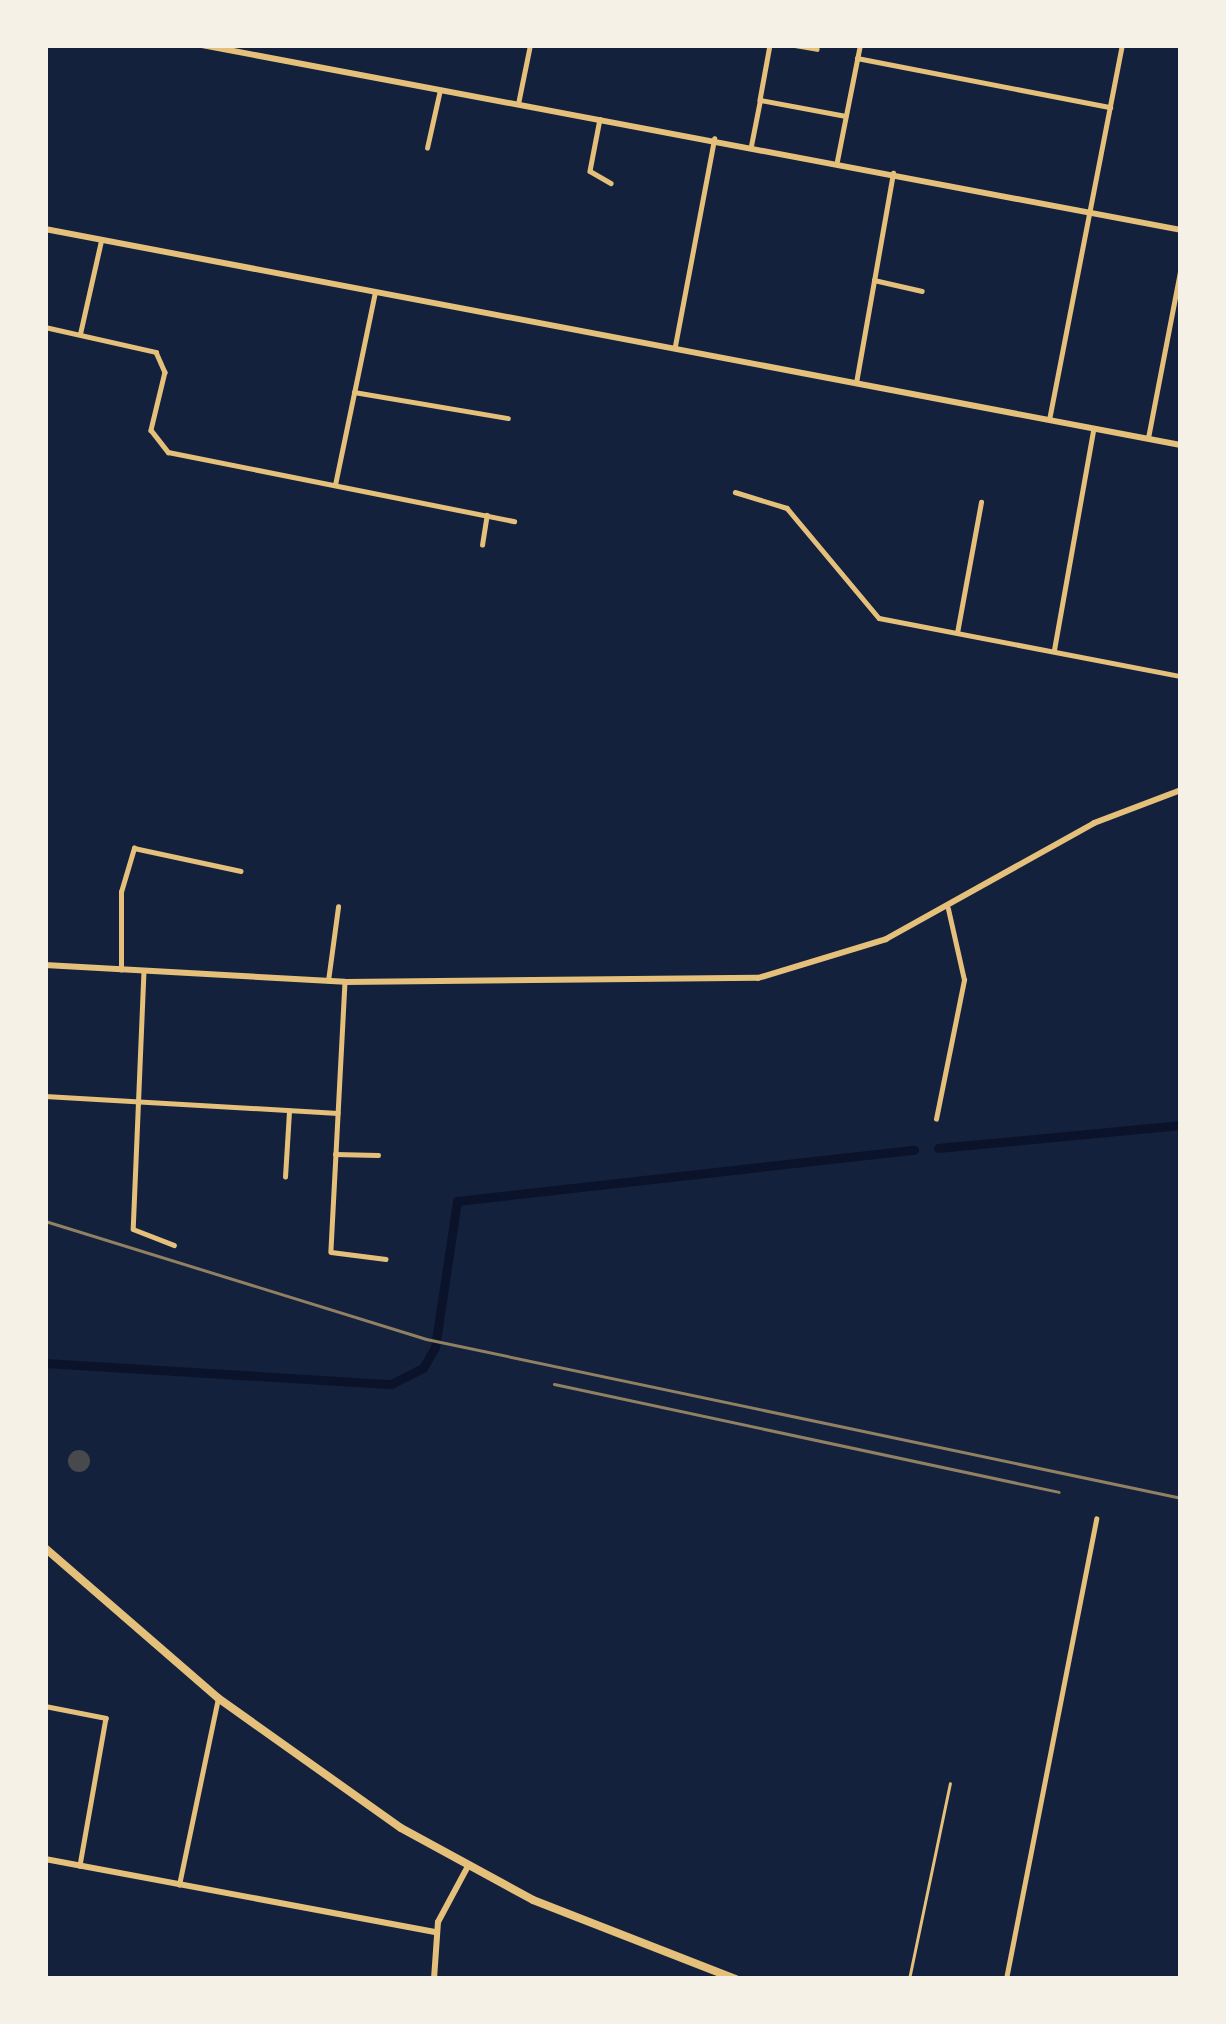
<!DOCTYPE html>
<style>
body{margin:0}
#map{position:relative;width:1226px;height:2024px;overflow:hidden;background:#14213d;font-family:Inter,sans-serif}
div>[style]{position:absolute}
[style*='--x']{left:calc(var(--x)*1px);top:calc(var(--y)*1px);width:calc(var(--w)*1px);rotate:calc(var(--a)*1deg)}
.canal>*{height:9px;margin:-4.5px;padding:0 4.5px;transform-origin:4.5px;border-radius:4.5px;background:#0b132b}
.building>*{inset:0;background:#48494c}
.round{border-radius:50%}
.service>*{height:3px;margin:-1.5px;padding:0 1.5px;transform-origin:1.5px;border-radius:1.5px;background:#e5c07b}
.minor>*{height:4.5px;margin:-2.25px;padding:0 2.25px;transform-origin:2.25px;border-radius:2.25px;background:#e5c07b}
.tertiary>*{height:6px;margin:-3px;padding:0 3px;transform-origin:3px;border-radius:3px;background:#e5c07b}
.primary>*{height:8px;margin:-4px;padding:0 4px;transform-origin:4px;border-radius:4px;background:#e5c07b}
.rail>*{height:3px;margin:-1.5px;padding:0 1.5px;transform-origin:1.5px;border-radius:1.5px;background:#918062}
span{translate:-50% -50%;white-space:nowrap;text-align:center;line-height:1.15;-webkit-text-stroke:9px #f6f1e7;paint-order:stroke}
.frame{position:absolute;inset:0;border:48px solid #f6f1e7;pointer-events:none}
</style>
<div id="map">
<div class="canal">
<i style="--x:938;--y:1148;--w:244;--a:-5.4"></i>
<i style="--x:45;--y:1363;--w:347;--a:3.5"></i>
<i style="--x:391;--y:1384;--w:36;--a:-27"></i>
<i style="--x:423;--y:1368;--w:24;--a:-60"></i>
<i style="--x:435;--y:1347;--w:148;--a:-81.4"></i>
<i style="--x:457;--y:1201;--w:460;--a:-6.4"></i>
</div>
<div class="building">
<i class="round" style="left:68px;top:1450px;width:22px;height:22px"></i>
</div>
<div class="service">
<i style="--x:909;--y:1979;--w:200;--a:-78.2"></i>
</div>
<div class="minor">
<i style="--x:770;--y:45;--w:56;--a:100.3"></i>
<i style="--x:760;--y:100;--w:87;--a:10.5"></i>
<i style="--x:795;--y:45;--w:22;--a:10"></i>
<i style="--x:857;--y:58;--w:258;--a:11"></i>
<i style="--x:518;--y:104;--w:60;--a:-78.5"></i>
<i style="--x:600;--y:119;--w:53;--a:100.9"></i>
<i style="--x:590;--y:171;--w:24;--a:30"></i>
<i style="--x:751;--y:146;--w:47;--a:-78.9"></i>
<i style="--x:427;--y:148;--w:59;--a:-77.4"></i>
<i style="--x:837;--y:161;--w:118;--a:-78.8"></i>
<i style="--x:874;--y:280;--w:49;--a:12.9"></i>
<i style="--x:45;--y:327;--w:114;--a:12.7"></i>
<i style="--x:156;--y:352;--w:22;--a:66"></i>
<i style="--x:165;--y:372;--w:60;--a:103.6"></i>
<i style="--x:151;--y:430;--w:28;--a:52"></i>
<i style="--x:168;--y:452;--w:353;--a:11.3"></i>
<i style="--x:80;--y:334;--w:95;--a:-77.3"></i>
<i style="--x:675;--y:346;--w:211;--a:-79.3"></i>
<i style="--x:856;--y:383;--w:213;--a:-80"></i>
<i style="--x:354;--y:392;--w:156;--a:9.6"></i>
<i style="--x:1049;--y:420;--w:382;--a:-79"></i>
<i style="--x:1148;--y:438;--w:174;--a:-79.1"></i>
<i style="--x:335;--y:485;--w:197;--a:-78.3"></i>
<i style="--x:735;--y:492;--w:54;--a:17.1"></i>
<i style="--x:787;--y:508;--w:143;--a:50.1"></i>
<i style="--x:879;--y:618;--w:308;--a:10.9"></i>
<i style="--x:482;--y:545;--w:30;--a:-81"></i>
<i style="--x:957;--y:633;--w:133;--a:-79.6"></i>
<i style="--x:1054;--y:650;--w:223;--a:-79.9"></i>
<i style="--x:121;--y:970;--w:78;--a:-90"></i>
<i style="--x:121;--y:892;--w:46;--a:-73.5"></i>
<i style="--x:134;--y:848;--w:109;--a:12.1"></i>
<i style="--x:144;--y:971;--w:258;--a:92.4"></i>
<i style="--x:133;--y:1229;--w:44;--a:21.3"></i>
<i style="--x:328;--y:981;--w:75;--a:-82.3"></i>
<i style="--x:345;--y:982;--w:270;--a:93"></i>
<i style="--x:331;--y:1252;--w:55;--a:7.3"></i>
<i style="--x:45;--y:1096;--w:293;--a:3.3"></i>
<i style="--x:936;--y:1119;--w:142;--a:-78.6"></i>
<i style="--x:964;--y:980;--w:73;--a:-102.7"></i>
<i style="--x:335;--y:1154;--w:43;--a:1.3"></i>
<i style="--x:285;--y:1177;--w:66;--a:-86.5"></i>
<i style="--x:45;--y:1706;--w:62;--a:11.1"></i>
<i style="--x:106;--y:1718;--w:150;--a:100"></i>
<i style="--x:179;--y:1885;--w:191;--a:-78.2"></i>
<i style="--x:1006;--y:1979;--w:469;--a:-78.9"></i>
</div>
<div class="tertiary">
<i style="--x:202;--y:45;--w:996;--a:10.7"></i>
<i style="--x:45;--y:229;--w:1156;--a:10.77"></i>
<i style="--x:45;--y:965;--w:300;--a:3.2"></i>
<i style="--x:345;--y:982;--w:413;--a:-0.6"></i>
<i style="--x:758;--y:978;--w:134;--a:-16.9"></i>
<i style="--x:886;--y:939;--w:238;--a:-29.1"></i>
<i style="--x:1094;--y:823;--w:93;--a:-20.8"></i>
<i style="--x:45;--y:1859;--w:398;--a:10.6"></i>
<i style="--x:434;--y:1979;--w:57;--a:-86"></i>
<i style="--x:438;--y:1922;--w:64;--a:-61.8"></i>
</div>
<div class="primary">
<i style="--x:45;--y:1548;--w:229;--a:40.9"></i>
<i style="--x:218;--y:1698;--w:224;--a:35.4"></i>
<i style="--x:401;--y:1828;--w:150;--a:28.6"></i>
<i style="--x:533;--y:1900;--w:218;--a:21.3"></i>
</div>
<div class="rail">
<i style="--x:45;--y:1221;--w:399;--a:17.2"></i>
<i style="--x:426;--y:1339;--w:772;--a:11.89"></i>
<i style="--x:554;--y:1384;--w:516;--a:12.07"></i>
</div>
<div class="frame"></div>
</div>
